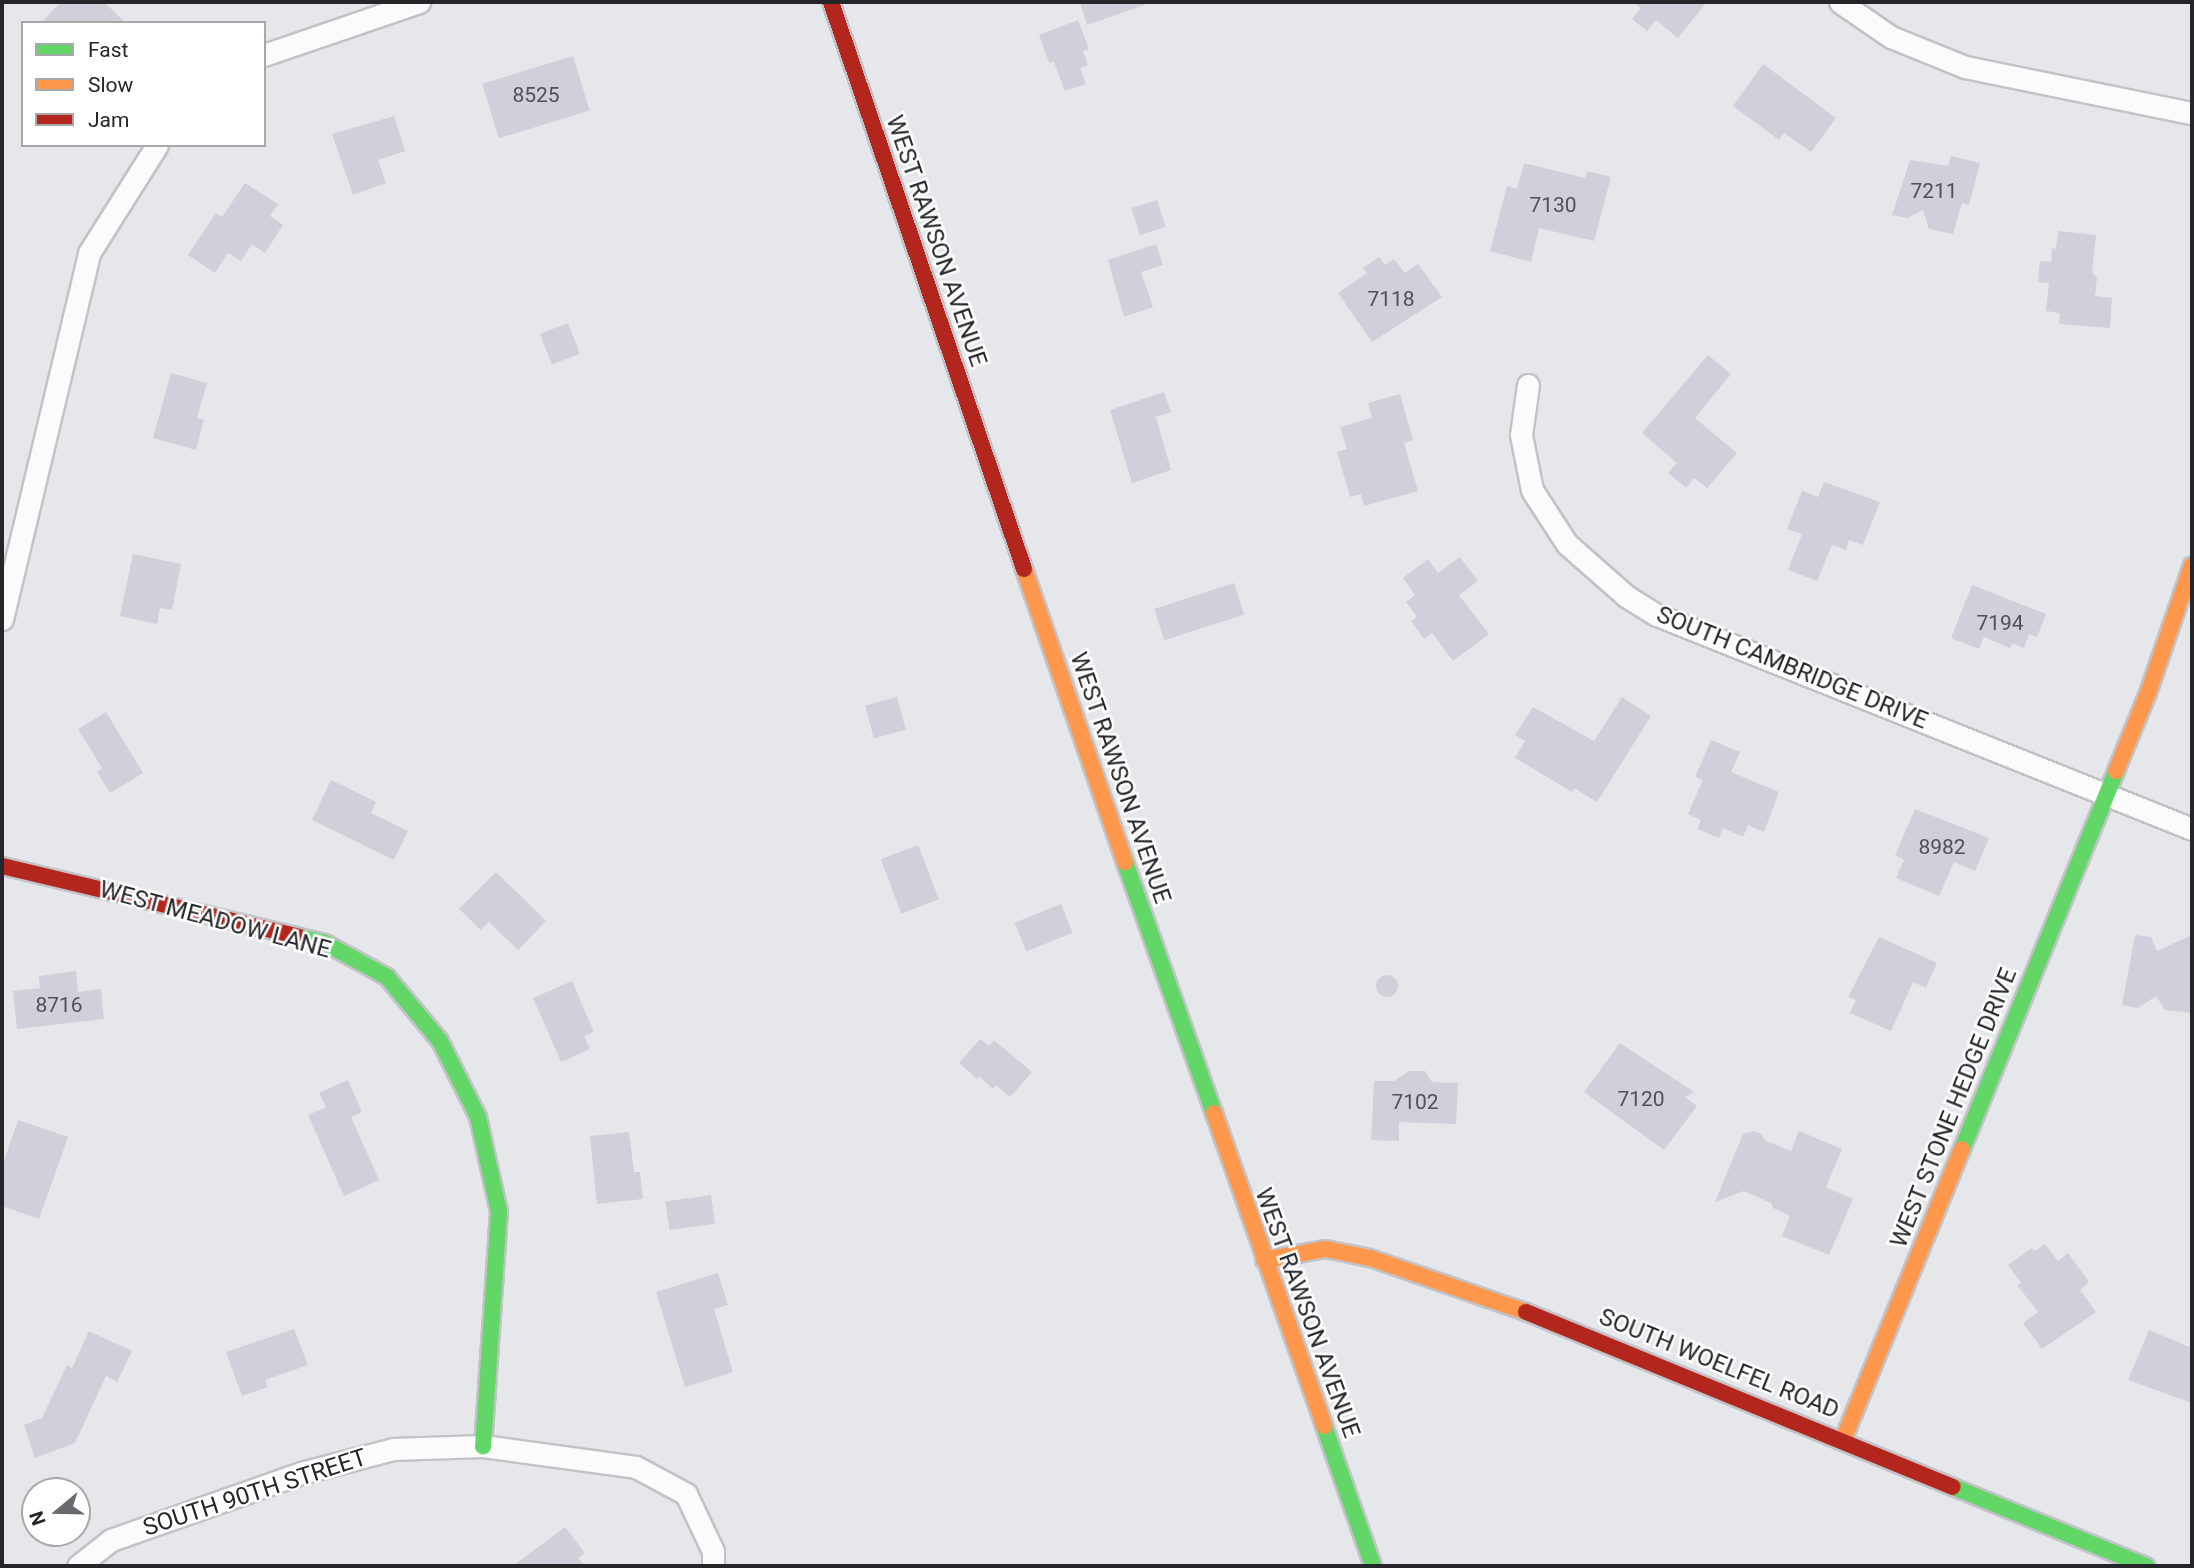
<!DOCTYPE html>
<style>
body{margin:0}
#map{position:relative;width:2194px;height:1568px;overflow:hidden;background:#e6e7eb;font-family:Roboto,sans-serif}
div>[style]{position:absolute}
[style*='--x']{left:calc(var(--x)*1px);top:calc(var(--y)*1px);width:calc(var(--w)*1px);rotate:calc(var(--a)*1deg)}
.building>*{inset:0;background:#d1cfda;transform-origin:0 0}
.round{border-radius:50%}
.roads{filter:drop-shadow(2px 0 #c2c3c7) drop-shadow(-2px 0 #c2c3c7) drop-shadow(0 2px #c2c3c7) drop-shadow(0 -2px #c2c3c7)}
.street>*{height:21px;margin:-10.5px;padding:0 10.5px;transform-origin:10.5px;border-radius:10.5px;background:#fbfbfc}
.fast>*{height:16px;margin:-8px;padding:0 8px;transform-origin:8px;border-radius:8px;background:#63d668}
.slow>*{height:16px;margin:-8px;padding:0 8px;transform-origin:8px;border-radius:8px;background:#ff974d}
.jam>*{height:16px;margin:-8px;padding:0 8px;transform-origin:8px;border-radius:8px;background:#b3261e}
span{translate:-50% -50%;white-space:nowrap;text-align:center;line-height:1.15;-webkit-text-stroke:5px #fff;paint-order:stroke}
.number-label{font-size:21px;color:#505055}
.number-label span{-webkit-text-stroke-width:0}
.street-label{font-size:24px;color:#252629}
.frame{position:absolute;inset:0;border:4px solid #252629;pointer-events:none}
.legend{position:absolute;left:21px;top:21px;width:245px;height:126px;box-sizing:border-box;background:#fff;border:2px solid #a8a8a9;margin:0;padding:9px 12px;list-style:none;font-size:21px;color:#252629}
.legend li{display:flex;align-items:center;gap:14px;height:35px}
.legend b{width:35px;border:2px solid #a8a8a9}
.north{position:absolute;left:21px;top:1477px;width:70px;height:70px;box-sizing:border-box;background:#fff;border:2px solid #a8a8a9;border-radius:50%;rotate:251deg;font-size:19px;font-weight:700;line-height:28px;text-align:center;color:#252629}
.north::after{content:'';display:block;margin:auto;width:24px;height:32px;background:#696a6d;clip-path:polygon(50% 0,100% 100%,50% 72%,0 100%)}
</style>
<div id="map">
<div class="building">
<i style="clip-path:polygon(61px 2px,104px 2px,126px 23px,41px 23px)"></i>
<i style="clip-path:polygon(1080px 2px,1144px 2px,1145px 5px,1087px 25px)"></i>
<i style="clip-path:polygon(1633px 2px,1707px 2px,1678px 38px,1656px 20px,1647px 31px,1632px 19px,1641px 8px)"></i>
<i style="clip-path:polygon(1078px 20px,1089px 49px,1083px 51px,1088px 65px,1080px 68px,1086px 84px,1065px 91px,1054px 62px,1049px 63px,1039px 35px)"></i>
<i style="left:573px;top:56px;width:57px;height:95px;rotate:73deg"></i>
<i style="clip-path:polygon(1763px 64px,1836px 118px,1811px 152px,1784px 133px,1779px 140px,1733px 106px)"></i>
<i style="clip-path:polygon(394px 116px,405px 151px,378px 160px,386px 183px,353px 195px,332px 134px)"></i>
<i style="clip-path:polygon(1951px 156px,1980px 163px,1969px 205px,1962px 203px,1953px 234px,1929px 229px,1923px 210px,1907px 218px,1892px 215px,1910px 160px,1948px 166px)"></i>
<i style="clip-path:polygon(1524px 163px,1585px 178px,1587px 171px,1611px 177px,1594px 241px,1539px 228px,1531px 262px,1490px 251px,1507px 186px,1517px 189px)"></i>
<i style="clip-path:polygon(245px 183px,278px 204px,270px 216px,283px 225px,265px 253px,252px 244px,241px 261px,228px 253px,215px 273px,188px 255px,216px 213px,222px 217px)"></i>
<i style="left:1157px;top:200px;width:28px;height:27px;rotate:72deg"></i>
<i style="clip-path:polygon(2058px 231px,2096px 235px,2092px 272px,2097px 278px,2095px 296px,2112px 298px,2110px 328px,2059px 324px,2060px 313px,2046px 311px,2049px 283px,2038px 282px,2040px 261px,2051px 262px,2052px 248px,2056px 249px)"></i>
<i style="clip-path:polygon(1156px 244px,1163px 265px,1141px 272px,1153px 307px,1124px 317px,1108px 260px)"></i>
<i style="clip-path:polygon(1379px 257px,1385px 265px,1394px 259px,1405px 273px,1418px 264px,1442px 297px,1372px 342px,1338px 293px,1367px 273px,1363px 268px)"></i>
<i style="left:568px;top:323px;width:33px;height:30px;rotate:69deg"></i>
<i style="clip-path:polygon(1708px 355px,1731px 374px,1695px 418px,1737px 453px,1707px 488px,1694px 478px,1686px 488px,1668px 473px,1677px 463px,1642px 433px)"></i>
<i style="clip-path:polygon(171px 373px,207px 383px,197px 418px,204px 420px,196px 450px,153px 438px)"></i>
<i style="clip-path:polygon(1164px 392px,1171px 412px,1156px 417px,1171px 470px,1132px 483px,1110px 410px)"></i>
<i style="clip-path:polygon(1400px 394px,1413px 440px,1404px 443px,1418px 491px,1364px 506px,1361px 494px,1350px 497px,1337px 452px,1347px 449px,1340px 427px,1372px 418px,1368px 403px)"></i>
<i style="clip-path:polygon(1824px 482px,1880px 502px,1863px 545px,1849px 540px,1846px 550px,1832px 545px,1817px 581px,1788px 570px,1802px 534px,1787px 529px,1802px 491px,1818px 497px)"></i>
<i style="clip-path:polygon(133px 554px,181px 564px,172px 610px,160px 608px,157px 624px,120px 616px)"></i>
<i style="clip-path:polygon(1460px 557px,1478px 581px,1459px 595px,1489px 634px,1453px 661px,1432px 633px,1424px 639px,1411px 621px,1417px 617px,1406px 602px,1415px 595px,1403px 578px,1428px 559px,1438px 573px)"></i>
<i style="left:1234px;top:583px;width:33px;height:84px;rotate:72deg"></i>
<i style="clip-path:polygon(1972px 585px,2046px 614px,2037px 637px,2029px 634px,2024px 648px,2012px 643px,2010px 648px,1984px 637px,1979px 649px,1951px 638px)"></i>
<i style="left:897px;top:697px;width:34px;height:33px;rotate:75deg"></i>
<i style="clip-path:polygon(1622px 697px,1651px 716px,1597px 802px,1574px 788px,1572px 792px,1515px 758px,1525px 741px,1515px 735px,1533px 707px,1594px 741px)"></i>
<i style="clip-path:polygon(106px 712px,143px 773px,110px 793px,97px 772px,102px 768px,78px 729px)"></i>
<i style="clip-path:polygon(1711px 740px,1740px 752px,1731px 772px,1779px 792px,1764px 832px,1748px 825px,1743px 837px,1723px 828px,1719px 838px,1697px 829px,1701px 820px,1688px 814px,1703px 780px,1695px 777px)"></i>
<i style="clip-path:polygon(331px 780px,376px 802px,371px 813px,408px 831px,394px 860px,312px 820px)"></i>
<i style="clip-path:polygon(1915px 809px,1989px 838px,1975px 871px,1954px 862px,1939px 896px,1896px 878px,1904px 860px,1895px 855px)"></i>
<i style="left:918px;top:845px;width:58px;height:40px;rotate:69deg"></i>
<i style="clip-path:polygon(496px 872px,546px 921px,518px 950px,489px 922px,481px 930px,459px 909px)"></i>
<i style="left:1061px;top:904px;width:31px;height:50px;rotate:68deg"></i>
<i style="clip-path:polygon(2135px 935px,2151px 937px,2157px 951px,2192px 935px,2192px 1013px,2165px 1010px,2156px 996px,2138px 1008px,2122px 1005px)"></i>
<i style="clip-path:polygon(1879px 937px,1937px 963px,1926px 988px,1913px 982px,1891px 1031px,1850px 1013px,1856px 1000px,1848px 997px)"></i>
<i style="clip-path:polygon(76px 971px,78px 992px,101px 989px,104px 1019px,17px 1029px,13px 991px,40px 988px,39px 976px)"></i>
<i class="round" style="left:1376px;top:975px;width:22px;height:22px"></i>
<i style="clip-path:polygon(572px 981px,594px 1032px,584px 1036px,590px 1049px,561px 1062px,533px 998px)"></i>
<i style="clip-path:polygon(980px 1039px,989px 1046px,994px 1040px,1032px 1072px,1010px 1097px,996px 1085px,993px 1089px,979px 1076px,977px 1079px,959px 1063px)"></i>
<i style="clip-path:polygon(1620px 1043px,1694px 1092px,1685px 1097px,1697px 1106px,1664px 1150px,1584px 1092px)"></i>
<i style="clip-path:polygon(1409px 1071px,1425px 1071px,1432px 1082px,1458px 1083px,1456px 1124px,1399px 1122px,1399px 1141px,1371px 1140px,1374px 1081px,1394px 1081px)"></i>
<i style="clip-path:polygon(348px 1080px,362px 1112px,351px 1117px,379px 1180px,344px 1196px,308px 1115px,326px 1107px,319px 1093px)"></i>
<i style="clip-path:polygon(18px 1120px,68px 1137px,39px 1219px,2px 1206px,2px 1167px)"></i>
<i style="clip-path:polygon(1753px 1131px,1762px 1134px,1764px 1140px,1791px 1151px,1799px 1131px,1842px 1149px,1826px 1187px,1853px 1199px,1829px 1255px,1782px 1236px,1790px 1216px,1773px 1208px,1771px 1203px,1744px 1191px,1715px 1202px,1743px 1134px)"></i>
<i style="clip-path:polygon(629px 1132px,634px 1172px,640px 1172px,643px 1199px,597px 1204px,590px 1136px)"></i>
<i style="left:711px;top:1195px;width:29px;height:46px;rotate:82deg"></i>
<i style="clip-path:polygon(2045px 1244px,2058px 1261px,2068px 1253px,2089px 1282px,2080px 1290px,2096px 1312px,2042px 1349px,2023px 1323px,2038px 1312px,2017px 1285px,2021px 1283px,2008px 1265px,2032px 1248px,2035px 1251px)"></i>
<i style="clip-path:polygon(718px 1273px,728px 1305px,714px 1309px,733px 1372px,685px 1387px,656px 1292px)"></i>
<i style="clip-path:polygon(294px 1329px,308px 1365px,265px 1380px,268px 1387px,242px 1396px,226px 1352px)"></i>
<i style="clip-path:polygon(2149px 1330px,2192px 1348px,2192px 1403px,2128px 1380px)"></i>
<i style="clip-path:polygon(89px 1331px,132px 1351px,117px 1382px,106px 1376px,75px 1443px,35px 1458px,24px 1425px,42px 1418px,67px 1365px,72px 1368px)"></i>
<i style="clip-path:polygon(565px 1527px,585px 1553px,578px 1558px,585px 1566px,513px 1566px)"></i>
</div>
<div class="roads">
<div class="street">
<i style="--x:1840;--y:2;--w:62;--a:34.5"></i>
<i style="--x:1891;--y:37;--w:80;--a:22.1"></i>
<i style="--x:1965;--y:67;--w:232;--a:11.5"></i>
<i style="--x:264;--y:55;--w:164;--a:-18.9"></i>
<i style="--x:1528;--y:385;--w:50;--a:98"></i>
<i style="--x:1521;--y:435;--w:56;--a:78.7"></i>
<i style="--x:1532;--y:490;--w:64;--a:57.1"></i>
<i style="--x:1567;--y:544;--w:79;--a:41.4"></i>
<i style="--x:1626;--y:596;--w:36;--a:32"></i>
<i style="--x:1657;--y:615;--w:576;--a:21.8"></i>
<i style="--x:2;--y:619;--w:376;--a:-76.6"></i>
<i style="--x:89;--y:253;--w:128;--a:-57.8"></i>
<i style="--x:78;--y:1566;--w:42;--a:-38.2"></i>
<i style="--x:111;--y:1540;--w:201;--a:-19.4"></i>
<i style="--x:301;--y:1473;--w:95;--a:-14.6"></i>
<i style="--x:393;--y:1449;--w:90;--a:-1.9"></i>
<i style="--x:483;--y:1446;--w:154;--a:7.8"></i>
<i style="--x:636;--y:1467;--w:57;--a:28.4"></i>
<i style="--x:686;--y:1494;--w:63;--a:64.7"></i>
<i style="--x:713;--y:1551;--w:15;--a:90"></i>
</div>
<div class="fast">
<i style="--x:1125;--y:862;--w:266;--a:70.5"></i>
<i style="--x:299;--y:937;--w:27;--a:13"></i>
<i style="--x:325;--y:943;--w:71;--a:28.7"></i>
<i style="--x:387;--y:977;--w:83;--a:50.4"></i>
<i style="--x:440;--y:1041;--w:85;--a:63.4"></i>
<i style="--x:478;--y:1117;--w:97;--a:77.5"></i>
<i style="--x:499;--y:1212;--w:235;--a:93.9"></i>
<i style="--x:1962;--y:1149;--w:408;--a:-67.8"></i>
<i style="--x:1324;--y:1426;--w:148;--a:70.7"></i>
<i style="--x:1953;--y:1487;--w:209;--a:22.3"></i>
</div>
<div class="slow">
<i style="--x:1024;--y:569;--w:310;--a:71"></i>
<i style="--x:2116;--y:771;--w:84;--a:-67.7"></i>
<i style="--x:2148;--y:693;--w:135;--a:-71"></i>
<i style="--x:1214;--y:1113;--w:332;--a:70.6"></i>
<i style="--x:1264;--y:1260;--w:63;--a:-10.1"></i>
<i style="--x:1326;--y:1249;--w:45;--a:11.6"></i>
<i style="--x:1370;--y:1258;--w:165;--a:19.1"></i>
<i style="--x:1843;--y:1440;--w:314;--a:-67.8"></i>
</div>
<div class="jam">
<i style="--x:831;--y:2;--w:599;--a:71.2"></i>
<i style="--x:2;--y:866;--w:305;--a:13.4"></i>
<i style="--x:1526;--y:1312;--w:461;--a:22.3"></i>
</div>
</div>
<div class="number-label">
<span style="left:536px;top:95px">8525</span>
<span style="left:1934px;top:191px">7211</span>
<span style="left:1553px;top:205px">7130</span>
<span style="left:1391px;top:299px">7118</span>
<span style="left:2000px;top:623px">7194</span>
<span style="left:1942px;top:847px">8982</span>
<span style="left:59px;top:1005px">8716</span>
<span style="left:1641px;top:1099px">7120</span>
<span style="left:1415px;top:1102px">7102</span>
</div>
<div class="street-label">
<span style="left:936px;top:241px;rotate:71deg">WEST RAWSON AVENUE</span>
<span style="left:1792px;top:668px;rotate:22deg">SOUTH CAMBRIDGE DRIVE</span>
<span style="left:1120px;top:778px;rotate:71deg">WEST RAWSON AVENUE</span>
<span style="left:215px;top:920px;rotate:15deg">WEST MEADOW LANE</span>
<span style="left:1954px;top:1108px;rotate:-68deg">WEST STONE HEDGE DRIVE</span>
<span style="left:1307px;top:1313px;rotate:70deg">WEST RAWSON AVENUE</span>
<span style="left:1719px;top:1364px;rotate:22deg">SOUTH WOELFEL ROAD</span>
<span style="left:255px;top:1493px;rotate:-18deg">SOUTH 90TH STREET</span>
</div>
<div class="frame"></div>
<ul class="legend">
<li><b style="height:9px;background:#63d668"></b>Fast</li>
<li><b style="height:9px;background:#ff974d"></b>Slow</li>
<li><b style="height:9px;background:#b3261e"></b>Jam</li>
</ul>
<div class="north">N</div>
</div>
